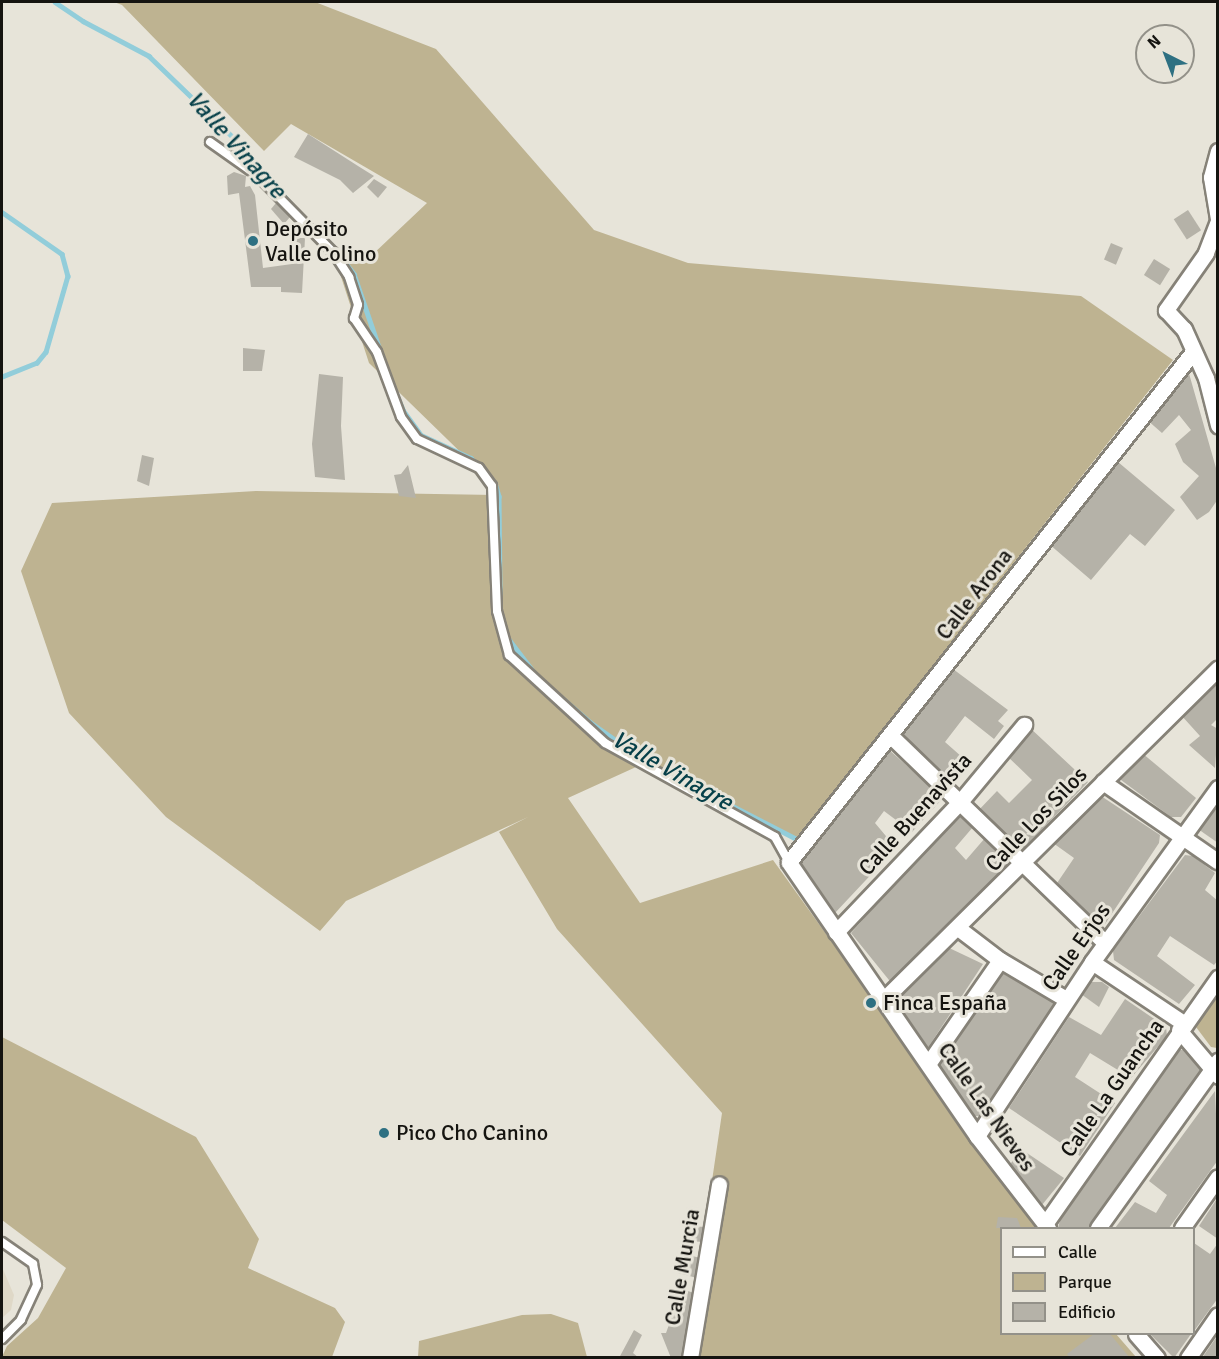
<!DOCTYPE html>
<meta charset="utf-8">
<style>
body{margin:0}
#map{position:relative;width:1219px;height:1359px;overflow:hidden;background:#e7e4d9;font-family:Signika,sans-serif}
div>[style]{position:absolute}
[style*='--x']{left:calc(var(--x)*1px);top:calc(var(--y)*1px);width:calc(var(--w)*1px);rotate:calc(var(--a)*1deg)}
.built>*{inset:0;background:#dfd8c7}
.green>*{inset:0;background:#beb391}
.stream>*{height:4.5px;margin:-2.25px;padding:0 2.25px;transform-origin:2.25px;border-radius:2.25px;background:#92cdda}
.building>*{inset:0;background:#b5b2a8;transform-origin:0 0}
.roads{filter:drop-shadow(2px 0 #868278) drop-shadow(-2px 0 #868278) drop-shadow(0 2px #868278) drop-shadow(0 -2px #868278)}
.lane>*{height:8px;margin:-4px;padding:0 4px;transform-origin:4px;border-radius:4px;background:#fff}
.street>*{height:15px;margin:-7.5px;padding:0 7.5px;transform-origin:7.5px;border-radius:7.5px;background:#fff}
.dots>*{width:16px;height:16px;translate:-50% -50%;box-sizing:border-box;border:3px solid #e7e4d9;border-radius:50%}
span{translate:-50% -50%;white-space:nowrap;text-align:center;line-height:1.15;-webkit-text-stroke:6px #e7e4d9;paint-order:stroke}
.poi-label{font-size:22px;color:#151410}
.left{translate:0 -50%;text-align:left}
.street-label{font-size:22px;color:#151410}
.water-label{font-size:24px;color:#074049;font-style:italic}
.frame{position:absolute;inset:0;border:3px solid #151410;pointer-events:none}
.legend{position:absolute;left:1000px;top:1227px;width:195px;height:108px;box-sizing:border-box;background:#e7e4d9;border:2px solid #939189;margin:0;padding:8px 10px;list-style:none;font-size:18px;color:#151410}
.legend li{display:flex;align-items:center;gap:12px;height:30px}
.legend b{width:30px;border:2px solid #939189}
.north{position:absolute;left:1135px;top:24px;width:60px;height:60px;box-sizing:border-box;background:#e7e4d9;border:2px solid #939189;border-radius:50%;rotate:318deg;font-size:16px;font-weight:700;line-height:24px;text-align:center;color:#151410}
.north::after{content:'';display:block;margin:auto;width:21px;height:27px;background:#2e7082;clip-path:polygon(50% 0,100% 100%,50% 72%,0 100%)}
</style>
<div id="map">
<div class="built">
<i style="clip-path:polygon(2px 1267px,14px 1295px,11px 1310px,2px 1318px)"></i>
</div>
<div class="green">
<i style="clip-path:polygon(114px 2px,315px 2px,436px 49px,594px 230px,688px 263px,1081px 296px,1173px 360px,797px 839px,647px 762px,568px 798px,640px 903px,773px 860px,1037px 1228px,1002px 1228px,1002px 1334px,1116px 1334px,1136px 1357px,686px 1357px,722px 1113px,557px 929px,499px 832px,528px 817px,346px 901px,320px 931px,166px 817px,69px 713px,21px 571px,52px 503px,256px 491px,495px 495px,486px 477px,369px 363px,333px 252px,371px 256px,427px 203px,291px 124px,264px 151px,122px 5px)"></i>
<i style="clip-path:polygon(1217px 987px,1217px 1048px,1211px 1047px,1193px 1023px)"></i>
<i style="clip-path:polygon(2px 1037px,196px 1137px,259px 1239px,248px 1268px,335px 1308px,345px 1322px,332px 1357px,2px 1357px,7px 1346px,38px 1318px,66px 1268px,2px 1220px)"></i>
<i style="clip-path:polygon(551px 1314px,578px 1323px,587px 1357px,418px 1357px,419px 1341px,522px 1315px)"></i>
</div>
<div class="stream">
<i style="--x:55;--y:2;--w:34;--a:34"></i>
<i style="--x:83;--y:21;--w:75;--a:27.9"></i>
<i style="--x:149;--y:56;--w:127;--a:44"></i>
<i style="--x:240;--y:144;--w:80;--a:49.6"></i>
<i style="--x:2;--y:212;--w:73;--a:35"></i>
<i style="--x:62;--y:254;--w:23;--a:75"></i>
<i style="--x:68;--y:276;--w:79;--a:106.1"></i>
<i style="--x:46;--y:352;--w:14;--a:129"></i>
<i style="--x:37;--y:363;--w:38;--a:158"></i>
<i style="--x:337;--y:252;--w:28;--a:52"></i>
<i style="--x:354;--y:274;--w:83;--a:71.1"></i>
<i style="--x:393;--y:386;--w:26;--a:67"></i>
<i style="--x:403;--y:410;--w:31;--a:54"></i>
<i style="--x:421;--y:435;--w:55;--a:24.7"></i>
<i style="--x:471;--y:458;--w:35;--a:46"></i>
<i style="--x:495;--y:483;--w:14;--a:73"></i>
<i style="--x:499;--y:496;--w:99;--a:89.4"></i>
<i style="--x:508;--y:638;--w:48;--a:52.7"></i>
<i style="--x:546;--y:684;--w:58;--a:40.8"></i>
<i style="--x:590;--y:722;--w:70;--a:35.1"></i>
<i style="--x:647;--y:762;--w:169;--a:27.2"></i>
</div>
<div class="building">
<i style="clip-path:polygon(308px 134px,358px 166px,374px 176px,353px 193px,340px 180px,294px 157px)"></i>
<i style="clip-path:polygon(234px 172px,246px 176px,245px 187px,250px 186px,255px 195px,263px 268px,292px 264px,293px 238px,305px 238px,302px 293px,281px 292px,281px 287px,251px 287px,239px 193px,228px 195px,227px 176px)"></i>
<i style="clip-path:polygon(374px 179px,387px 187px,378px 198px,367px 187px)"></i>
<i style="clip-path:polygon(276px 203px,290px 217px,284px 224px,271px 209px)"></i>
<i style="left:1188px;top:210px;width:24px;height:17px;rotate:57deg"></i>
<i style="left:1111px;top:243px;width:13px;height:18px;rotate:23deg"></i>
<i style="left:1154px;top:259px;width:19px;height:19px;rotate:32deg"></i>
<i style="clip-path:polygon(243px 348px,265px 350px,262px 371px,243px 371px)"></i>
<i style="clip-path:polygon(1188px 370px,1218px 475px,1218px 499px,1209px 512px,1197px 520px,1180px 497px,1199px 476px,1183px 462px,1175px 444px,1191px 430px,1179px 415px,1162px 433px,1146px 419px)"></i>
<i style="clip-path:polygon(319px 374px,343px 377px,341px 426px,345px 480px,315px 477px,312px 444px)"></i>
<i style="clip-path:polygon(142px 455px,154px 458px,149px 486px,137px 481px)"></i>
<i style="clip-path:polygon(1118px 462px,1175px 510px,1145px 546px,1130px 534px,1091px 580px,1049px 544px)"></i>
<i style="clip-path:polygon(408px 465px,416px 498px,399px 496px,394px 475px,401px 474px)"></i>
<i style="clip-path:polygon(953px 669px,1008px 710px,998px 721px,1004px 726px,994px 739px,965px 716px,945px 742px,971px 765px,950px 786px,899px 738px)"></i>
<i style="clip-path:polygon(1218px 678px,1218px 718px,1211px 725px,1218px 729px,1215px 768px,1189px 745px,1200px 736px,1181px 715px)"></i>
<i style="clip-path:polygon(1029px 727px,1088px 782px,1017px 855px,976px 813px,997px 791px,1009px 803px,1032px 780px,1005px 754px)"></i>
<i style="clip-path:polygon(887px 748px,943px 798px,912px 832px,884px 811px,875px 823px,896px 848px,834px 914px,796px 867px)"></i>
<i style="clip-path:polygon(1142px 753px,1196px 798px,1181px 817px,1171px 817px,1121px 780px,1121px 774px)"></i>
<i style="clip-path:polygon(1101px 796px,1160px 835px,1159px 843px,1105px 924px,1095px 923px,1055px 886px,1074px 858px,1053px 843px)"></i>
<i style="clip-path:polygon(1218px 803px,1218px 843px,1198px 829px)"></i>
<i style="clip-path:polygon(960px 811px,973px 827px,955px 848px,966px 860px,985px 838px,1019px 866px,893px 985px,851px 933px)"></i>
<i style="clip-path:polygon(1185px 855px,1193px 856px,1215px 873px,1205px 890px,1218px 901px,1218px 960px,1214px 965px,1170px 936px,1157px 956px,1195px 985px,1179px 1004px,1114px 960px,1113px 951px)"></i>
<i style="clip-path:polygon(945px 946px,983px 964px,927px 1049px,895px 1001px)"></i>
<i style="clip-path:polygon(1000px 972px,1057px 1004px,982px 1116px,973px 1116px,938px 1066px)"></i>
<i style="clip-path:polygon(1090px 982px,1102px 982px,1109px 987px,1099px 1007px,1081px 994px)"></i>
<i style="clip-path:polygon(1125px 999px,1166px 1027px,1167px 1036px,1131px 1078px,1090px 1053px,1075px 1077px,1115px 1103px,1080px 1156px,1009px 1108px,1069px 1017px,1101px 1035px)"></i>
<i style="clip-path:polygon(1178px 1050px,1185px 1050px,1201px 1067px,1201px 1076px,1093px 1228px,1058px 1228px,1061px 1217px)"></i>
<i style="clip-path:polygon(1215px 1091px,1218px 1160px,1169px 1228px,1115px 1228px,1135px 1202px,1156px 1213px,1167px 1195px,1149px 1181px)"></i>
<i style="clip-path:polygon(1021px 1149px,1064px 1178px,1042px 1205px,1009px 1166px)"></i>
<i style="clip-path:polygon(1218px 1197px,1218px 1239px,1199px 1226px)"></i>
<i style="clip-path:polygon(998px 1217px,1017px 1218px,1021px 1228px,996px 1228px)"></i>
<i style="left:690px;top:1226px;width:15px;height:15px;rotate:4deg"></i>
<i style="clip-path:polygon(1194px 1243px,1210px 1254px,1218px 1243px,1218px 1298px,1194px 1331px)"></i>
<i style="clip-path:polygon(685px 1254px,700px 1258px,697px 1278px,678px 1273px,677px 1265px,681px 1266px)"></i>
<i style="clip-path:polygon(676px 1287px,694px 1293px,684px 1358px,671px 1358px,661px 1333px,666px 1333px,676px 1305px,671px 1303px)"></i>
<i style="clip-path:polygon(634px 1330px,642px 1335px,633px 1353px,639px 1358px,619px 1358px)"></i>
<i style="clip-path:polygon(1094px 1334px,1110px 1334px,1130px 1358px,1070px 1358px,1067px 1354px)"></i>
<i style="clip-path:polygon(1150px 1334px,1191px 1334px,1174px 1358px)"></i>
<i style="clip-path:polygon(1218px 1335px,1218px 1358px,1202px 1358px)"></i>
</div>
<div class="roads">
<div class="lane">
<i style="--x:210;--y:142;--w:59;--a:35.3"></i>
<i style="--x:258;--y:176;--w:107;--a:45.4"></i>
<i style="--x:333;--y:252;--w:30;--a:57"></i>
<i style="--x:349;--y:277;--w:29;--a:72"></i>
<i style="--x:358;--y:305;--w:14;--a:107"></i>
<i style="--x:354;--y:318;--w:41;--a:55.9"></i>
<i style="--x:377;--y:352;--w:69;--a:69.7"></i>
<i style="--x:401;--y:417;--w:27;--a:54"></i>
<i style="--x:417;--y:439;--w:68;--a:25.1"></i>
<i style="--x:479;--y:468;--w:22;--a:54"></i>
<i style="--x:492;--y:486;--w:125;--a:87.7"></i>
<i style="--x:497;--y:611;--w:46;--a:74.7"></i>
<i style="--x:509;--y:655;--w:130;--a:42.5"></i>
<i style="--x:605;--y:743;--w:194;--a:28.9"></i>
<i style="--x:775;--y:837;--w:29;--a:61"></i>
<i style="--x:2;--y:1242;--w:38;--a:35"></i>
<i style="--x:33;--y:1264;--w:21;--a:79"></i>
<i style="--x:37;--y:1285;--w:38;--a:115"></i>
<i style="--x:21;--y:1320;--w:27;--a:135"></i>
</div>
<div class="street">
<i style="--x:1218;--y:151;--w:27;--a:105"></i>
<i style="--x:1211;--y:177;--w:43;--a:80.5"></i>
<i style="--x:1218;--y:221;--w:34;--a:111"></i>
<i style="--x:1206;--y:253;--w:70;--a:125.1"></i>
<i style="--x:1166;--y:310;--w:26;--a:47"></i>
<i style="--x:1184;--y:329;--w:54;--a:65.8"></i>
<i style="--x:1206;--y:378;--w:49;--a:75.7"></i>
<i style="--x:891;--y:736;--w:298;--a:44"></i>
<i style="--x:1103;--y:782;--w:139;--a:34.7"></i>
<i style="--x:958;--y:928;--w:53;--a:37.3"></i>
<i style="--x:1000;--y:960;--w:77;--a:30.6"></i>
<i style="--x:836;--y:932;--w:178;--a:-46.4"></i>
<i style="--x:959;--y:803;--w:102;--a:-50.2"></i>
<i style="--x:1092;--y:962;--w:112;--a:33.7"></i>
<i style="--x:886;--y:997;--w:467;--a:-44.7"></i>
<i style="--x:1179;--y:1030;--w:60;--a:49.7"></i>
<i style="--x:928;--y:1064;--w:126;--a:-55.3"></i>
<i style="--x:977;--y:1136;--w:209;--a:-56.5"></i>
<i style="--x:1092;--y:962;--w:215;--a:-54.1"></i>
<i style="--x:1045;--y:1224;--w:301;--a:-54.9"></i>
<i style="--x:1048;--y:1228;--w:116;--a:-127.7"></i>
<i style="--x:977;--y:1136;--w:332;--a:-124.5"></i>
<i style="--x:789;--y:862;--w:651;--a:-51.62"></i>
<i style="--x:1098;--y:1228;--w:206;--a:-54.3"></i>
<i style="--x:1182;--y:1228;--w:62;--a:-54.8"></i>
<i style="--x:1136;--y:1334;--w:32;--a:49"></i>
<i style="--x:690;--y:1358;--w:176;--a:-80.5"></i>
<i style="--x:1188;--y:1358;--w:52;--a:-55.1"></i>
</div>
</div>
<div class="dots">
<i style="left:253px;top:241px;background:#2e7082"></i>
<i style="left:871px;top:1003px;background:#2e7082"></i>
<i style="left:384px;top:1133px;background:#2e7082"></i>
</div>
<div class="poi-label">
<span class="left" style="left:265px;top:241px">Depósito<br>Valle Colino</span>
<span class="left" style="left:883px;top:1003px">Finca España</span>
<span class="left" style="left:396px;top:1133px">Pico Cho Canino</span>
</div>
<div class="street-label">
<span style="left:974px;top:594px;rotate:-52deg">Calle Arona</span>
<span style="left:915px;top:814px;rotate:-48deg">Calle Buenavista</span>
<span style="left:1036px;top:819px;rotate:-46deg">Calle Los Silos</span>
<span style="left:1076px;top:947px;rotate:-55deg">Calle Erjos</span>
<span style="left:1112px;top:1088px;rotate:-55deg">Calle La Guancha</span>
<span style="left:987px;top:1107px;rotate:55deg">Calle Las Nieves</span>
<span style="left:682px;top:1267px;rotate:-80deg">Calle Murcia</span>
</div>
<div class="water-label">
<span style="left:236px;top:145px;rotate:48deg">Valle Vinagre</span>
<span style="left:672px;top:771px;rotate:30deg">Valle Vinagre</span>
</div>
<div class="frame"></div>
<ul class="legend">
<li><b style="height:8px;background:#fff"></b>Calle</li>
<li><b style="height:16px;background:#beb391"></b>Parque</li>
<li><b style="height:16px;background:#b5b2a8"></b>Edificio</li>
</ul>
<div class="north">N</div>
</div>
